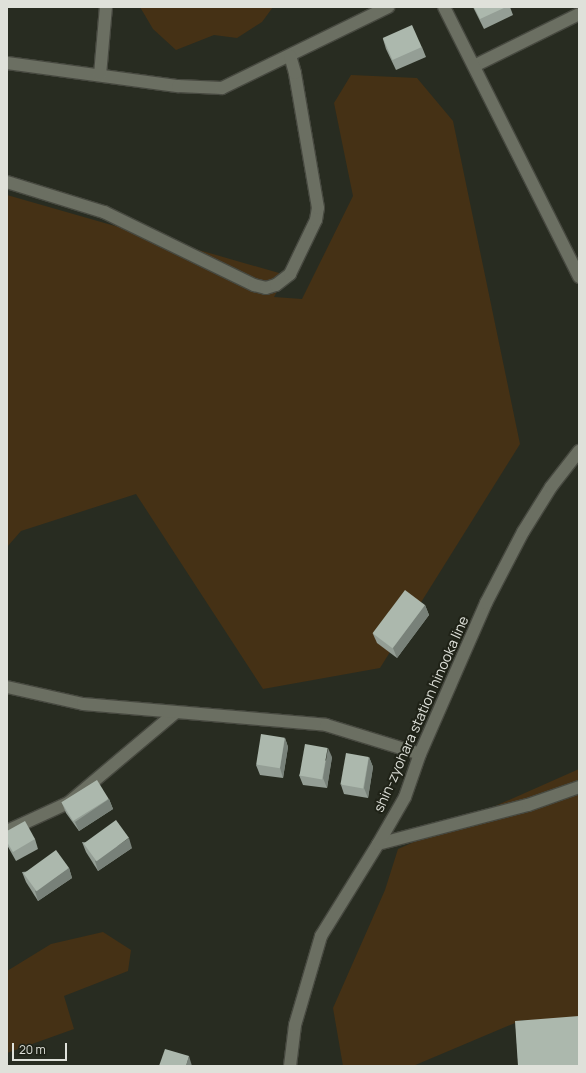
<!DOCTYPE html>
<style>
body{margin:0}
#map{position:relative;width:586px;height:1073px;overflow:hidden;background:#282c21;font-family:Manrope,sans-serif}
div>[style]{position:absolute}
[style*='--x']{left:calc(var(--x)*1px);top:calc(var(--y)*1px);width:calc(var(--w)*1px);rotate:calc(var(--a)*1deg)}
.green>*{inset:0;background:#453115}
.roads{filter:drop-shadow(1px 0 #474940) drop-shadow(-1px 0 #474940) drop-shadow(0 1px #474940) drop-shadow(0 -1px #474940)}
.minor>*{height:12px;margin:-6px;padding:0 6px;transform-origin:6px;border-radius:6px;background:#6b6f62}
.tertiary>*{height:12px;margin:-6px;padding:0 6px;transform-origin:6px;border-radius:6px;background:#6b6f62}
.secondary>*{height:12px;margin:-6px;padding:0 6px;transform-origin:6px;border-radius:6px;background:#6b6f62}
.wall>*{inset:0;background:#949e95}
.shaded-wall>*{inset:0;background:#788179}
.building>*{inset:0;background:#acb8ad;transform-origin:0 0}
span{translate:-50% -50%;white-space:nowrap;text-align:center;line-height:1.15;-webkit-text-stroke:4px #1f2217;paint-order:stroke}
.street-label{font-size:14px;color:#dfe1da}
.frame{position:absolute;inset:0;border:8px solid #dfe1da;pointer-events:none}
.scale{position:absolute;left:12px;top:1043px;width:55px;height:18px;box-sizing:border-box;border:2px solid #dfe1da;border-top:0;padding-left:5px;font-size:12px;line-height:14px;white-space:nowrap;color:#dfe1da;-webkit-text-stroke:3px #1f2217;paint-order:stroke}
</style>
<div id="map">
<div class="green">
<i style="clip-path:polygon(140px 7px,273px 7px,262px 22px,237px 38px,214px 35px,176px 50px,153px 29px)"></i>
<i style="clip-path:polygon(351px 75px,417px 78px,453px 121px,520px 444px,380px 668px,263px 689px,136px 494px,21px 531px,7px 547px,7px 195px,286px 275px,274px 297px,302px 299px,353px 196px,334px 103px)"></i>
<i style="clip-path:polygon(579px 769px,579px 1025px,522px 1020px,413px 1066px,343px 1066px,333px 1008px,385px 890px,398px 849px)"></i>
<i style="clip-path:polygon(103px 932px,131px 950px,128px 971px,64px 996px,74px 1029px,7px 1053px,7px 971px,51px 944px)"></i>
</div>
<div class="roads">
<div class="minor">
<i style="--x:7;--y:63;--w:173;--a:7.7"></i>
<i style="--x:178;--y:86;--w:44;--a:2.6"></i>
<i style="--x:222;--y:88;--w:185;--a:-26"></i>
<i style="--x:474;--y:66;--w:117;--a:-26.3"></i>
<i style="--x:100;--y:75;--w:68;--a:-85"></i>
<i style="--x:7;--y:182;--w:102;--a:17.2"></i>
<i style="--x:104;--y:212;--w:167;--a:26"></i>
<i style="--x:254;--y:285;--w:12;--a:14"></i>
<i style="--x:266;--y:288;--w:10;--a:-17"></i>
<i style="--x:276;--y:285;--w:18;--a:-38"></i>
<i style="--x:290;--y:274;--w:60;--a:-64.3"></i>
<i style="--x:316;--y:220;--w:12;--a:-81"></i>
<i style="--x:318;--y:208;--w:137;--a:-99.7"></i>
<i style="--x:295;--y:73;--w:18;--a:-106"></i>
<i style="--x:7;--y:831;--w:67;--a:-24.7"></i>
<i style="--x:68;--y:803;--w:140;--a:-40.1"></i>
<i style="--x:378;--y:844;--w:155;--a:-14.6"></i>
<i style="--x:528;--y:805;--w:54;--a:-19.4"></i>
</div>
<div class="tertiary">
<i style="--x:444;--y:7;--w:302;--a:63.4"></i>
<i style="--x:7;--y:687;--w:78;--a:12.6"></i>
<i style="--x:83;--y:704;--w:244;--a:4.9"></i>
<i style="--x:326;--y:725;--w:98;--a:17.1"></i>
</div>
<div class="secondary">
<i style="--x:290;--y:1066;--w:41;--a:-83"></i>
<i style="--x:295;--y:1025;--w:93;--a:-73.7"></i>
<i style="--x:321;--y:936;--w:108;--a:-58.2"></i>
<i style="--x:378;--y:844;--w:54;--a:-60.1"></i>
<i style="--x:405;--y:797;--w:46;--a:-70.8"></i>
<i style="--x:420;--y:754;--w:165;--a:-66.4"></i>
<i style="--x:486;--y:603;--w:80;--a:-62.5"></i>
<i style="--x:523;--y:532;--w:53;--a:-58.1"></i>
<i style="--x:551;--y:487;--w:46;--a:-52.1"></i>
</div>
</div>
<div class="wall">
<i style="clip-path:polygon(473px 7px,510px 7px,513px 15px,484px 29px)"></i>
<i style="clip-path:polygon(383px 39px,422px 47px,426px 57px,396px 70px,386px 49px)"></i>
<i style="clip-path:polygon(425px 605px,429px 615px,397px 658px,377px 643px,373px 634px)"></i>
<i style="clip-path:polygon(285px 738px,288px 747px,283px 778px,260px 775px,256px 765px)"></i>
<i style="clip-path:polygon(332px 757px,327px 788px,303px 785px,299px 775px)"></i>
<i style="clip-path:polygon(369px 757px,373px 767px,368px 798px,344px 794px,341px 785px)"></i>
<i style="clip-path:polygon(109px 799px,113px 809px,79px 831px,66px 813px,62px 803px)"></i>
<i style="clip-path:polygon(7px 831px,35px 839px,38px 849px,16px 861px,7px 845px)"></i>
<i style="clip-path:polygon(82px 842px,132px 848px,98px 871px,86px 852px)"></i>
<i style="clip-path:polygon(69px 868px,72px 878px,38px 901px,26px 882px,22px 872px)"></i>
</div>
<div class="shaded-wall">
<i style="clip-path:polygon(425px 605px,429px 615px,397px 658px,393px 648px)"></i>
<i style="clip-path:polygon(285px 738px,288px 747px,283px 778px,280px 768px)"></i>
<i style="clip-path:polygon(328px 748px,332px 757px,327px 788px,323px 778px)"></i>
<i style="clip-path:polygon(369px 757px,373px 767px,368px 798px,364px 788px)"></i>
<i style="clip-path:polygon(109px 799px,113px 809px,79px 831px,75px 822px)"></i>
<i style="clip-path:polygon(129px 838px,132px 848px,98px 871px,95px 861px)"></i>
<i style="clip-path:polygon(69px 868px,72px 878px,38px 901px,35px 891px)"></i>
<i style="clip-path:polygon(189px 1056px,192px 1066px,186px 1066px)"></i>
</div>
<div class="building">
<i style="clip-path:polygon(474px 7px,506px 7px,480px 19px)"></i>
<i style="left:412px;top:25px;width:24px;height:32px;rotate:66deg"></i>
<i style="left:405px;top:590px;width:25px;height:54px;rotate:37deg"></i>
<i style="left:261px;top:734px;width:24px;height:31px;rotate:9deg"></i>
<i style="left:305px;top:744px;width:23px;height:32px;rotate:10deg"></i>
<i style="left:346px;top:753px;width:23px;height:32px;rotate:10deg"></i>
<i style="left:97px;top:780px;width:22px;height:42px;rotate:58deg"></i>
<i style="left:116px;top:820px;width:22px;height:40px;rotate:54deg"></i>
<i style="clip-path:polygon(25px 821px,35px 839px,13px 852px,7px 842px,7px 831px)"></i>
<i style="left:56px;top:850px;width:22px;height:40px;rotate:54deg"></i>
<i style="clip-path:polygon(579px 1016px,579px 1066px,518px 1066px,515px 1021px)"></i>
<i style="clip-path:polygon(165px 1049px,189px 1056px,186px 1066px,159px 1066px)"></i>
</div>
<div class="street-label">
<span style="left:421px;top:714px;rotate:-66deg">shin-zyohara station hinooka line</span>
</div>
<div class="frame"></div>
<div class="scale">20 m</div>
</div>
